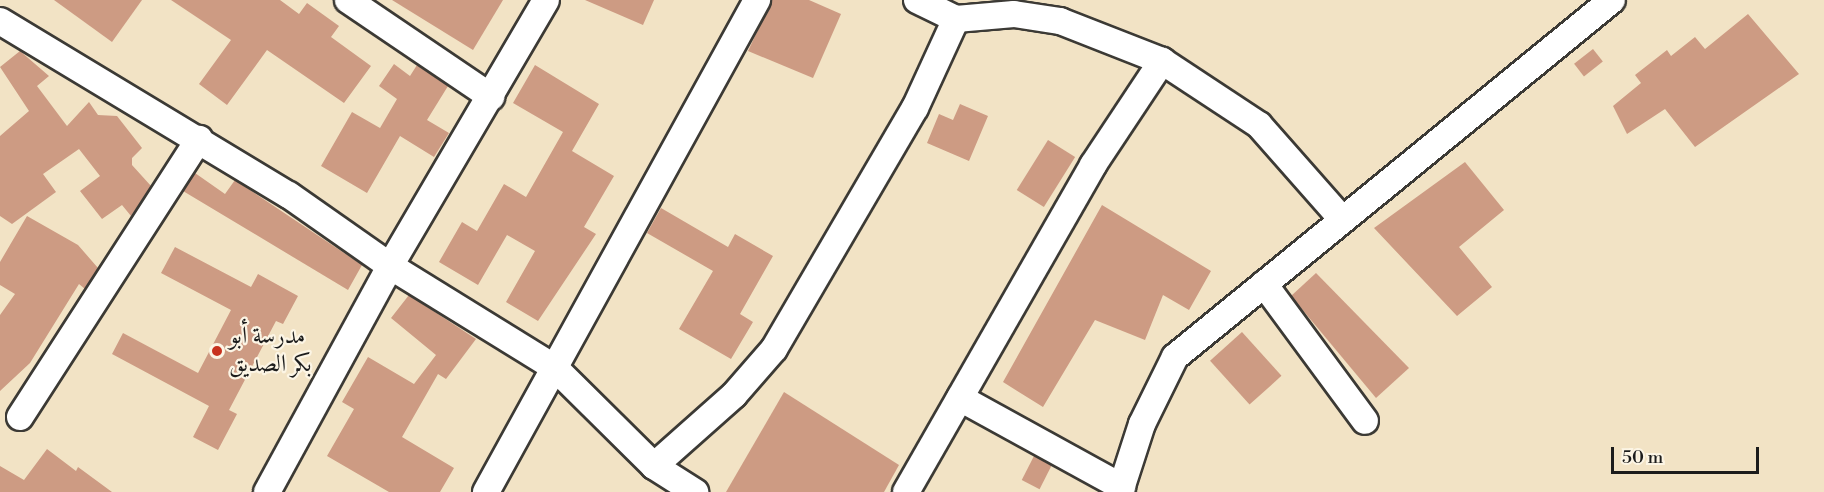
<!DOCTYPE html>
<meta charset="utf-8">
<style>
body{margin:0}
#map{position:relative;width:1824px;height:492px;overflow:hidden;background:#f2e3c5;font-family:"Libre Bodoni",Amiri,serif}
div>[style]{position:absolute}
[style*='--x']{left:calc(var(--x)*1px);top:calc(var(--y)*1px);width:calc(var(--w)*1px);rotate:calc(var(--a)*1deg)}
.building>*{inset:0;background:#cd9b83;transform-origin:0 0}
.roads{filter:drop-shadow(2px 0 #3c3a35) drop-shadow(-2px 0 #3c3a35) drop-shadow(0 2px #3c3a35) drop-shadow(0 -2px #3c3a35)}
.minor>*{height:26px;margin:-13px;padding:0 13px;transform-origin:13px;border-radius:13px;background:#fff}
.dots>*{width:16px;height:16px;translate:-50% -50%;box-sizing:border-box;border:3px solid #fcf5e5;border-radius:50%}
span{translate:-50% -50%;white-space:nowrap;text-align:center;line-height:1.15;-webkit-text-stroke:4.5px #fcf5e5;paint-order:stroke}
.poi-label{font-size:24px;color:#1c1c1c}
.left{translate:0 -50%;text-align:left}
.scale{position:absolute;left:1611px;top:447px;width:148px;height:27px;box-sizing:border-box;border:3px solid #1c1c1c;border-top:0;padding-left:8px;font-size:18px;line-height:21px;white-space:nowrap;color:#1c1c1c;-webkit-text-stroke:4px #fcf5e5;paint-order:stroke}
</style>
<div id="map">
<div class="building">
<i style="clip-path:polygon(54px 0,142px 0,112px 42px)"></i>
<i style="clip-path:polygon(171px 0,280px 0,299px 14px,307px 3px,339px 26px,331px 37px,371px 66px,344px 103px,267px 50px,227px 105px,199px 84px,231px 40px)"></i>
<i style="clip-path:polygon(392px 0,503px 0,473px 50px)"></i>
<i style="clip-path:polygon(585px 0,654px 0,643px 25px)"></i>
<i style="clip-path:polygon(772px 0,809px 0,841px 14px,813px 78px,748px 51px)"></i>
<i style="clip-path:polygon(1748px 14px,1799px 74px,1695px 147px,1665px 109px,1627px 134px,1613px 106px,1641px 83px,1635px 75px,1667px 50px,1671px 56px,1695px 37px,1705px 49px)"></i>
<i style="left:1593px;top:49px;width:16px;height:24px;rotate:52deg"></i>
<i style="clip-path:polygon(20px 51px,49px 76px,37px 86px,67px 126px,89px 102px,98px 115px,117px 116px,142px 148px,132px 158px,132px 165px,151px 186px,131px 216px,122px 205px,102px 219px,80px 191px,100px 176px,79px 149px,43px 174px,56px 192px,12px 224px,0 216px,0 136px,29px 111px,0 67px)"></i>
<i style="clip-path:polygon(394px 64px,410px 76px,417px 65px,448px 86px,427px 120px,449px 133px,434px 157px,400px 136px,367px 193px,321px 166px,352px 112px,380px 128px,397px 99px,379px 86px)"></i>
<i style="clip-path:polygon(535px 65px,599px 104px,572px 151px,614px 176px,584px 227px,596px 234px,538px 321px,506px 302px,535px 251px,507px 235px,478px 285px,439px 262px,462px 222px,477px 231px,504px 184px,526px 197px,563px 132px,513px 103px)"></i>
<i style="clip-path:polygon(960px 104px,988px 116px,969px 161px,927px 143px,939px 114px,953px 120px)"></i>
<i style="left:1048px;top:140px;width:32px;height:59px;rotate:32deg"></i>
<i style="clip-path:polygon(1465px 162px,1504px 210px,1459px 247px,1492px 287px,1457px 316px,1374px 228px)"></i>
<i style="clip-path:polygon(195px 173px,225px 194px,235px 180px,362px 265px,348px 290px,183px 191px)"></i>
<i style="clip-path:polygon(1102px 205px,1211px 271px,1189px 310px,1163px 295px,1145px 340px,1095px 320px,1043px 407px,1003px 382px)"></i>
<i style="clip-path:polygon(661px 208px,728px 247px,735px 234px,773px 256px,740px 314px,753px 322px,731px 359px,679px 329px,713px 271px,647px 233px)"></i>
<i style="clip-path:polygon(27px 216px,78px 245px,98px 268px,85px 289px,79px 284px,30px 363px,0 391px,0 315px,15px 294px,0 285px,0 262px)"></i>
<i style="clip-path:polygon(175px 247px,251px 287px,258px 274px,298px 296px,283px 324px,276px 321px,229px 410px,237px 414px,218px 450px,193px 437px,209px 406px,112px 354px,123px 333px,198px 373px,231px 310px,161px 273px)"></i>
<i style="clip-path:polygon(1316px 273px,1409px 368px,1376px 398px,1291px 296px)"></i>
<i style="clip-path:polygon(409px 295px,476px 339px,446px 379px,438px 374px,402px 437px,454px 468px,440px 492px,389px 492px,327px 456px,354px 409px,342px 402px,368px 357px,414px 384px,436px 355px,391px 318px)"></i>
<i style="left:1242px;top:332px;width:59px;height:43px;rotate:48deg"></i>
<i style="clip-path:polygon(784px 392px,899px 465px,884px 492px,726px 492px)"></i>
<i style="clip-path:polygon(47px 449px,76px 471px,78px 467px,112px 492px,0 492px,0 466px,24px 480px)"></i>
<i style="left:1034px;top:456px;width:20px;height:27px;rotate:27deg"></i>
</div>
<div class="roads">
<div class="minor">
<i style="--x:348;--y:0;--w:173;--a:34.1"></i>
<i style="--x:917;--y:0;--w:43;--a:26"></i>
<i style="--x:956;--y:19;--w:58;--a:-4.9"></i>
<i style="--x:1014;--y:14;--w:47;--a:8.7"></i>
<i style="--x:1060;--y:21;--w:110;--a:21.4"></i>
<i style="--x:1162;--y:61;--w:116;--a:33.4"></i>
<i style="--x:1259;--y:125;--w:125;--a:48.6"></i>
<i style="--x:0;--y:21;--w:337;--a:31.1"></i>
<i style="--x:289;--y:195;--w:123;--a:35.1"></i>
<i style="--x:390;--y:266;--w:194;--a:31.7"></i>
<i style="--x:555;--y:368;--w:139;--a:44.7"></i>
<i style="--x:654;--y:466;--w:49;--a:32.4"></i>
<i style="--x:1264;--y:284;--w:170;--a:53.6"></i>
<i style="--x:960;--y:398;--w:185;--a:28.8"></i>
<i style="--x:20;--y:417;--w:331;--a:-57.2"></i>
<i style="--x:654;--y:466;--w:107;--a:-41.6"></i>
<i style="--x:734;--y:395;--w:61;--a:-49"></i>
<i style="--x:774;--y:349;--w:279;--a:-59.7"></i>
<i style="--x:915;--y:108;--w:98;--a:-65.3"></i>
<i style="--x:267;--y:492;--w:257;--a:-61.4"></i>
<i style="--x:390;--y:266;--w:308;--a:-59.6"></i>
<i style="--x:486;--y:492;--w:562;--a:-61.15"></i>
<i style="--x:906;--y:492;--w:377;--a:-60.2"></i>
<i style="--x:1093;--y:165;--w:125;--a:-56.4"></i>
<i style="--x:1120;--y:492;--w:71;--a:-72.1"></i>
<i style="--x:1142;--y:424;--w:75;--a:-63.8"></i>
<i style="--x:1175;--y:357;--w:564;--a:-39.25"></i>
</div>
</div>
<div class="dots">
<i style="left:217px;top:351px;background:#c8321e"></i>
</div>
<div class="poi-label">
<span class="left" style="left:229px;top:351px">مدرسة أبو<br>بكر الصديق</span>
</div>
<div class="scale">50 m</div>
</div>
